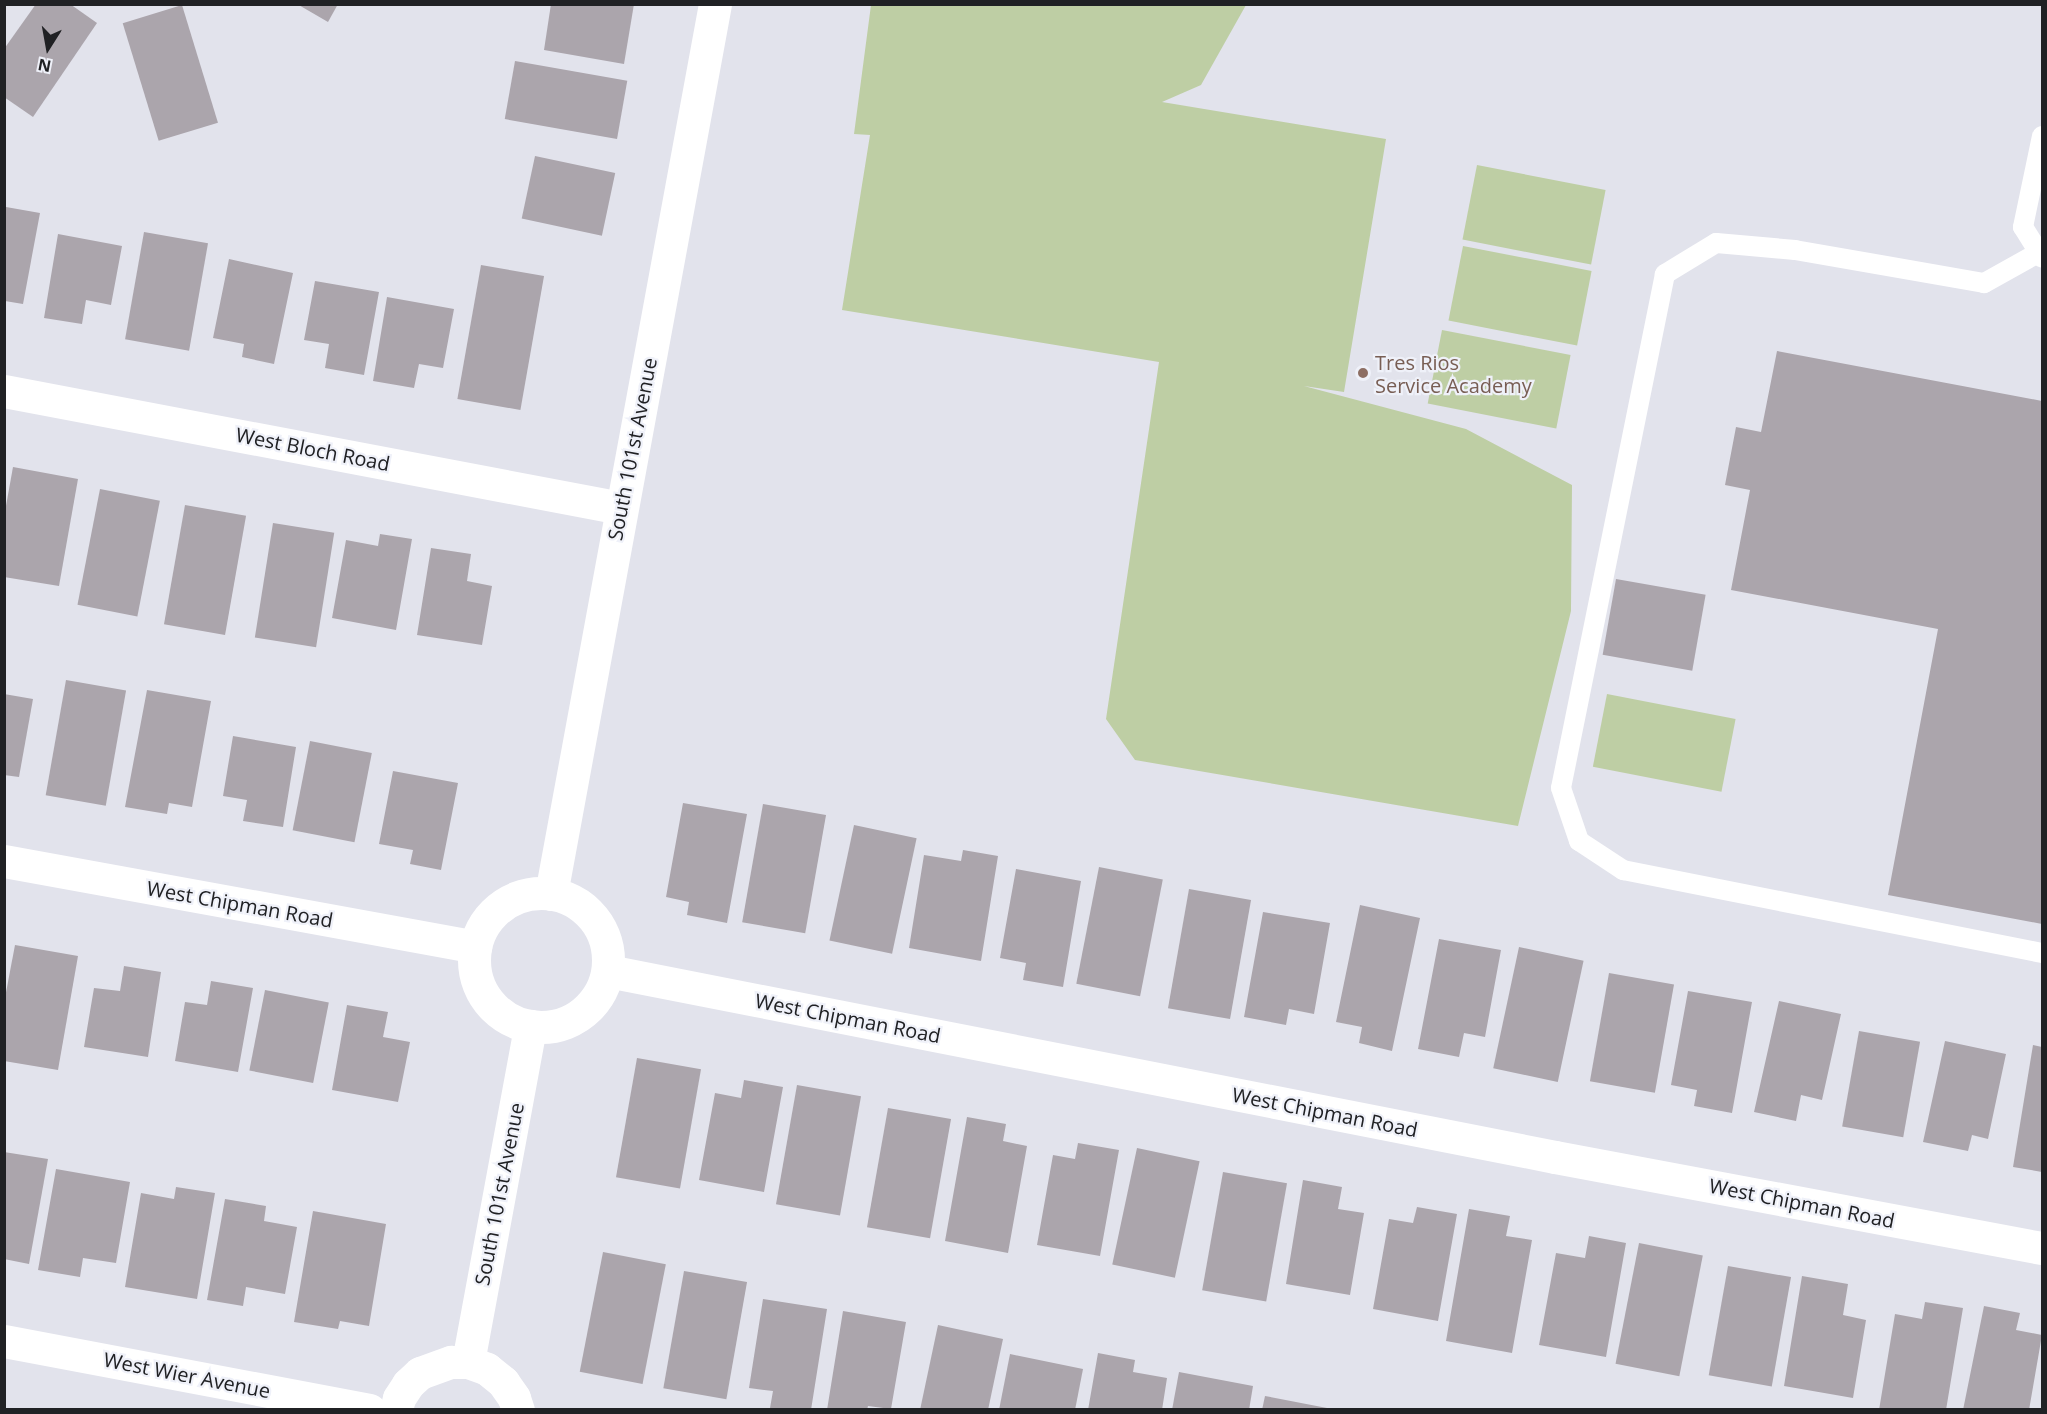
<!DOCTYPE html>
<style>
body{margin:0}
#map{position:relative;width:2047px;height:1414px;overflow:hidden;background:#e2e3ec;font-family:"Open Sans",sans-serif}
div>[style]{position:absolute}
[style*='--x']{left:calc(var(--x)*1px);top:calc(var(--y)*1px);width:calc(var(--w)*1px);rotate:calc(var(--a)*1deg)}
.green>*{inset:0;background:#becea4;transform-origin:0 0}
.building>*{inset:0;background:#aba5ac;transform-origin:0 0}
.service>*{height:20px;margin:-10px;padding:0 10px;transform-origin:10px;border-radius:10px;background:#fff}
.minor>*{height:33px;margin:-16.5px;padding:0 16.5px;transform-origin:16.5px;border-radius:16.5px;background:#fff}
.minor>.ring{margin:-16.5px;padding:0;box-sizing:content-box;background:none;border:33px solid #fff;border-radius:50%}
.dots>*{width:16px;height:16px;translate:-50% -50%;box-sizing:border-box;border:3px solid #eff1f9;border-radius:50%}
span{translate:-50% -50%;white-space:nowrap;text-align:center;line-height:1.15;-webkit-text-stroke:4.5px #eff1f9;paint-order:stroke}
.education-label{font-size:20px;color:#785e54}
.left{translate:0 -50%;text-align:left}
.street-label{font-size:20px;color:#202124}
.frame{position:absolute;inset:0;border:6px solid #202124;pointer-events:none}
.north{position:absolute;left:18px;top:18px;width:60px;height:60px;-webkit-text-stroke:4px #eff1f9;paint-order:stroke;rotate:191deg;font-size:16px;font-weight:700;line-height:24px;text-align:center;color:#202124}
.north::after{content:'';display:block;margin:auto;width:21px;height:27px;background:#202124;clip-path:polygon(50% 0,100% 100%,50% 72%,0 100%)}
</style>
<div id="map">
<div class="green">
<i style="clip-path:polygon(871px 5px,1246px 5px,1201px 85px,1162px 102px,1386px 139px,1344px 392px,1304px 386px,1466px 429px,1572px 485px,1571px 611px,1518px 826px,1135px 760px,1106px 719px,1159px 362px,842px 310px,870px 135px,854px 134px)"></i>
<i style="left:1477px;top:165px;width:131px;height:76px;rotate:11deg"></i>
<i style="left:1463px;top:246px;width:131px;height:76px;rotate:11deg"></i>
<i style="left:1442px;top:330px;width:131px;height:75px;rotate:11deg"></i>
<i style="left:1607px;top:694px;width:131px;height:74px;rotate:11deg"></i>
</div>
<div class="building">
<i style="clip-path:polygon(36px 4px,70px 4px,97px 23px,33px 117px,4px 97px,4px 49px)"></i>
<i style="clip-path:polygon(297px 4px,338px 4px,328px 22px)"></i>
<i style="clip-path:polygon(551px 4px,634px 4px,624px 64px,544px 50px)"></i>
<i style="left:182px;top:5px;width:123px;height:62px;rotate:73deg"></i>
<i style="left:515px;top:61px;width:114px;height:59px;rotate:10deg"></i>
<i style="left:535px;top:156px;width:82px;height:64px;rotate:12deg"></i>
<i style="clip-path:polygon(6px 207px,40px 213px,23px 304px,5px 301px)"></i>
<i style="left:144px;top:232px;width:65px;height:109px;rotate:10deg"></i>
<i style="clip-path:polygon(58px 234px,122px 246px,111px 305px,86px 300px,82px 324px,44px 318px)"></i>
<i style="clip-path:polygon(229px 259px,293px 273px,274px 364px,242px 357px,244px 344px,213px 338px)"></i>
<i style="left:481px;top:265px;width:64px;height:136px;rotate:10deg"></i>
<i style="clip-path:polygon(315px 281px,379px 292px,364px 375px,325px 368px,329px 344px,304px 340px)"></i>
<i style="clip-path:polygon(387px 297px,454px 309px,443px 368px,419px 364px,414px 388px,373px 381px)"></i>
<i style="clip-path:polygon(1777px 351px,2042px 401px,2042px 924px,1888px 895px,1938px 629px,1731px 590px,1750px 490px,1725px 485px,1736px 427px,1761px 432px)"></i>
<i style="clip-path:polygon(13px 467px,78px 479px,59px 586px,4px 577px,4px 517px)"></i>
<i style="left:100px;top:489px;width:61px;height:118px;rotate:11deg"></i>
<i style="left:185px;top:505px;width:62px;height:121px;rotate:10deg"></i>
<i style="left:273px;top:523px;width:62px;height:116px;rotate:9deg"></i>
<i style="clip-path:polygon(380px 534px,412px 539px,396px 630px,332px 618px,346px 540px,378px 546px)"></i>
<i style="clip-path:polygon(431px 548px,471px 554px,467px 581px,492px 586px,482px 645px,417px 635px)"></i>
<i style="left:1616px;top:579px;width:91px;height:77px;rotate:10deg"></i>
<i style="left:66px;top:680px;width:61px;height:117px;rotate:10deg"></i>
<i style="clip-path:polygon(147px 690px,211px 701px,192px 807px,169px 803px,167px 814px,125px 807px)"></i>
<i style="clip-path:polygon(4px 694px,33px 699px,19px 777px,4px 775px)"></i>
<i style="clip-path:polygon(233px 736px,296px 747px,283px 827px,243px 821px,247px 800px,223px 796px)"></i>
<i style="left:310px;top:741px;width:63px;height:91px;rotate:11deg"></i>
<i style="clip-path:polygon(393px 771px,458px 783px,441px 870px,410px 864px,413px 850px,379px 844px)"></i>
<i style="clip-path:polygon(683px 803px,747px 814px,727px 923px,687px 915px,689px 902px,666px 897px)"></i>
<i style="left:763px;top:804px;width:64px;height:120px;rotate:10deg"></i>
<i style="left:854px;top:825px;width:64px;height:118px;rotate:12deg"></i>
<i style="clip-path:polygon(963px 850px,998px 856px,981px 961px,909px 948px,924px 855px,961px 861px)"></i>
<i style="left:1099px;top:867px;width:65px;height:119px;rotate:11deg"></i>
<i style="clip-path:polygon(1016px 869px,1081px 881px,1063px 987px,1023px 980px,1026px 963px,1000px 958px)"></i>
<i style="left:1189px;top:889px;width:63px;height:121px;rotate:10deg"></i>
<i style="clip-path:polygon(1360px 905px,1420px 918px,1392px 1051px,1359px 1043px,1362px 1027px,1336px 1022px)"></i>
<i style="clip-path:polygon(1263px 912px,1330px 923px,1314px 1014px,1289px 1009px,1286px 1025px,1244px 1017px)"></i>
<i style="clip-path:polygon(1439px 939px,1501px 950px,1485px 1037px,1464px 1033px,1459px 1057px,1418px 1049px)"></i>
<i style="clip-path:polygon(15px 945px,78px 956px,58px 1070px,4px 1061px,4px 1003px)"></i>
<i style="left:1519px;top:947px;width:66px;height:124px;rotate:12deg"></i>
<i style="clip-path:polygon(124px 966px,161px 972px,148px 1057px,84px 1047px,94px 988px,120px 991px)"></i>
<i style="left:1609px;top:973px;width:66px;height:110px;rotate:10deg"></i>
<i style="clip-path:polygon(211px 981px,253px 988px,238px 1072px,175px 1061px,185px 1002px,207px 1005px)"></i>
<i style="left:265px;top:990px;width:65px;height:82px;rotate:11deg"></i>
<i style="clip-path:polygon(1688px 991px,1752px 1002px,1732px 1113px,1694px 1106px,1697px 1090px,1671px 1085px)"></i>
<i style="clip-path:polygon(1779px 1001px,1841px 1014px,1822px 1100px,1801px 1095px,1796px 1121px,1754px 1112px)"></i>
<i style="clip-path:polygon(347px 1005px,388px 1012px,383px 1037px,410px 1042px,398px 1102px,332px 1090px)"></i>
<i style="left:1859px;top:1031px;width:62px;height:97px;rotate:10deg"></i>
<i style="clip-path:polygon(1945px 1041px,2006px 1054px,1988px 1139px,1972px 1135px,1968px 1151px,1923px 1142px)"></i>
<i style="clip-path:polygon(2033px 1045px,2042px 1047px,2042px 1172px,2013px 1167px)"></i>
<i style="left:637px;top:1058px;width:65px;height:121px;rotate:10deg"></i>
<i style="clip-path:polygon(744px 1080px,783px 1087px,764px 1192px,699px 1180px,715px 1093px,741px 1098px)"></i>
<i style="left:797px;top:1085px;width:65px;height:121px;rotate:10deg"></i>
<i style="left:888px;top:1108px;width:64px;height:121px;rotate:10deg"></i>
<i style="clip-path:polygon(967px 1117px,1006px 1124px,1003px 1141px,1027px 1146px,1008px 1253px,945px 1241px)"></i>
<i style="clip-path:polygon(1078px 1143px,1119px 1150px,1100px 1256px,1037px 1245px,1053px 1155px,1075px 1159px)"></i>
<i style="left:1137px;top:1148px;width:64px;height:119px;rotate:12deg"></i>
<i style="clip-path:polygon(4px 1152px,48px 1159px,29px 1264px,4px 1259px)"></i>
<i style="clip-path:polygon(56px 1169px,130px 1182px,116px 1263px,83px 1258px,80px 1277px,38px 1270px)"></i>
<i style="left:1223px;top:1172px;width:65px;height:120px;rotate:10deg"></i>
<i style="clip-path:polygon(1303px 1180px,1342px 1187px,1338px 1209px,1364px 1213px,1350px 1295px,1286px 1284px)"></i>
<i style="clip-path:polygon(176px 1187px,215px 1193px,197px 1299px,125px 1287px,141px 1193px,174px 1199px)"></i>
<i style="clip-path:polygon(225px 1199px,266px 1206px,264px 1221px,297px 1227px,285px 1294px,246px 1287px,243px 1306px,207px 1300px)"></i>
<i style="clip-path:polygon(1417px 1207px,1457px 1214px,1438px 1321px,1373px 1309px,1389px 1219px,1413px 1223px)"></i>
<i style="clip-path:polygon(1469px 1209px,1510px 1216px,1506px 1236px,1532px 1240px,1512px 1353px,1446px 1341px)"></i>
<i style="clip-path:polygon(313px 1211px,386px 1224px,369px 1326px,340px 1321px,338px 1329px,294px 1322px)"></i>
<i style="clip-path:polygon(1589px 1236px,1626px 1243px,1606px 1357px,1539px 1345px,1556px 1253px,1585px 1258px)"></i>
<i style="left:1639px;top:1243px;width:65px;height:123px;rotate:11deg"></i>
<i style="left:603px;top:1252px;width:64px;height:122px;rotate:11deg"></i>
<i style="left:1728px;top:1266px;width:64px;height:111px;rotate:10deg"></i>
<i style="left:684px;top:1271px;width:64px;height:119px;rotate:10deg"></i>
<i style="clip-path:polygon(1802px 1276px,1848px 1284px,1843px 1315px,1866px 1320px,1853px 1398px,1784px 1386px)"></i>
<i style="clip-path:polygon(763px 1299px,827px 1309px,811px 1410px,770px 1408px,773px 1391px,749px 1388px)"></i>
<i style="clip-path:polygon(1925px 1302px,1963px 1308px,1946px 1410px,1879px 1410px,1895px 1314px,1922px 1319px)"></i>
<i style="clip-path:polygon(1984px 1306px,2020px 1313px,2016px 1330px,2042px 1335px,2029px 1410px,1963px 1410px)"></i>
<i style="clip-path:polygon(843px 1311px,906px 1322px,891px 1409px,868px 1406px,867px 1410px,827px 1410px)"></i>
<i style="clip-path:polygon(938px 1325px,1003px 1339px,988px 1410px,920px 1410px)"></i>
<i style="clip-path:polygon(1098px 1353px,1135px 1360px,1133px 1372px,1167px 1378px,1162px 1410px,1088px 1410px)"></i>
<i style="clip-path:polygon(1010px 1354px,1083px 1369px,1075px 1410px,999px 1410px)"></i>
<i style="clip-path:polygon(1179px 1372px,1253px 1386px,1249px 1410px,1172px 1410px)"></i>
<i style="clip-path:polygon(1265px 1396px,1327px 1408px,1327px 1410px,1262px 1410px)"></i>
</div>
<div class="service">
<i style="--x:2042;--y:136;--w:93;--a:101.8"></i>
<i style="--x:2023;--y:227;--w:36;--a:58"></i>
<i style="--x:2038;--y:253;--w:62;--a:150.9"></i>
<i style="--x:1984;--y:283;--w:192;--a:-170.1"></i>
<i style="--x:1795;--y:250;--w:79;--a:-174.9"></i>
<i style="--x:1716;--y:243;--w:60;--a:148.7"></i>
<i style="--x:1665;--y:274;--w:524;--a:101.44"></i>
<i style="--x:1561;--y:788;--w:56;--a:71.2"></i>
<i style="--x:1579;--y:841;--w:53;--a:33.4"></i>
<i style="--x:1623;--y:870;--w:427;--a:11.2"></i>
</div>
<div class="minor">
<i style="--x:4;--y:391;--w:628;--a:10.74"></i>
<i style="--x:4;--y:861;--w:479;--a:10.3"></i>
<i class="ring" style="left:474px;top:893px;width:101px;height:101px"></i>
<i style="--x:551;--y:894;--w:905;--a:-79.56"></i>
<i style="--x:608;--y:971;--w:965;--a:11.11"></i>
<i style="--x:1555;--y:1157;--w:495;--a:10.6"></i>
<i style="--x:4;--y:1341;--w:372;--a:10.7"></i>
<i style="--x:468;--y:1362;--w:342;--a:-79.5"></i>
<i style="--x:396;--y:1410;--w:12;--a:-76"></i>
<i style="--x:399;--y:1398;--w:17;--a:-57"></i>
<i style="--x:408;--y:1384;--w:16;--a:-43"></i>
<i style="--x:420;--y:1373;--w:33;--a:-20"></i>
<i style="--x:451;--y:1362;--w:17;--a:0"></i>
<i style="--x:468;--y:1362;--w:20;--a:20"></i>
<i style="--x:487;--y:1369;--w:21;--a:39"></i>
<i style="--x:503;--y:1382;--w:19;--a:55"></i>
<i style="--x:514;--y:1398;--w:13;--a:72"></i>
</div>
<div class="dots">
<i style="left:1363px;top:373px;background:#8d6e63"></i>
</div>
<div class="education-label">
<span class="left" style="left:1375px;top:374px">Tres Rios<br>Service Academy</span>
</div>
<div class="street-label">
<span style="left:313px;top:449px;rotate:11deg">West Bloch Road</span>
<span style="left:632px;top:449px;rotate:-79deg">South 101st Avenue</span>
<span style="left:240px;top:904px;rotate:10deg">West Chipman Road</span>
<span style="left:848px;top:1018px;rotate:11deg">West Chipman Road</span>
<span style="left:1325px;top:1112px;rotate:11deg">West Chipman Road</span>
<span style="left:499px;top:1194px;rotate:-79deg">South 101st Avenue</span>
<span style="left:1802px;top:1203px;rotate:11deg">West Chipman Road</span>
<span style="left:187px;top:1375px;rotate:11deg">West Wier Avenue</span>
</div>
<div class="frame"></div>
<div class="north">N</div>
</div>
